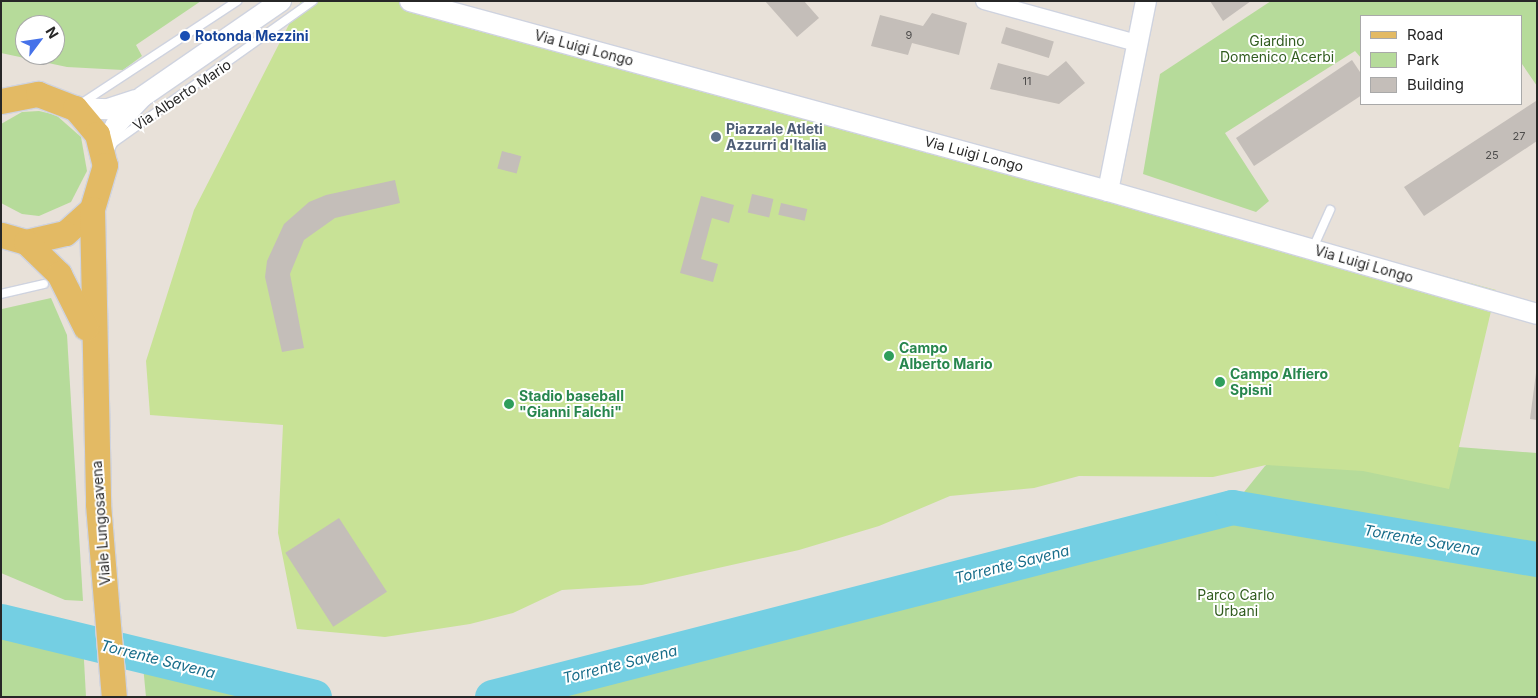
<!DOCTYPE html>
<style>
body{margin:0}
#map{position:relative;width:1538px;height:698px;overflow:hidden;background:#e8e1d9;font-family:Inter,sans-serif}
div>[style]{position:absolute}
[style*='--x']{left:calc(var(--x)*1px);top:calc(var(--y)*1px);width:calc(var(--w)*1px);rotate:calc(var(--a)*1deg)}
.green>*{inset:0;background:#b6db9a}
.pitch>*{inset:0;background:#c8e296}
.river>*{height:35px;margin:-17.5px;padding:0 17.5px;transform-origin:17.5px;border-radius:17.5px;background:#74cfe3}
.building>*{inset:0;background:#c4beb9;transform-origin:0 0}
.roads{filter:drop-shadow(1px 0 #cfd3df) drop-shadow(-1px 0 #cfd3df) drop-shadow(0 1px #cfd3df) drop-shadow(0 -1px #cfd3df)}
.service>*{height:8px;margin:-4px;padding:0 4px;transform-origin:4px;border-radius:4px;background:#fff}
.minor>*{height:16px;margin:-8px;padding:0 8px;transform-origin:8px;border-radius:8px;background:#fff}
.tertiary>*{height:20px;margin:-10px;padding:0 10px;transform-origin:10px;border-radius:10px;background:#fff}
.primary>*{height:25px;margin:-12.5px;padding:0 12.5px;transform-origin:12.5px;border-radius:12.5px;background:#e3ba64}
.dots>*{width:14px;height:14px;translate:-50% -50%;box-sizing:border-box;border:2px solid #fff;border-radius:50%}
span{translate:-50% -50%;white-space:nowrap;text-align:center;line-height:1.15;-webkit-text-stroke:4px #fff;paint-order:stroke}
.number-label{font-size:11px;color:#4e4d4c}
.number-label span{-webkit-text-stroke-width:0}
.transit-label{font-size:14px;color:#164399;font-weight:700}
.left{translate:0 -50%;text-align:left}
.park-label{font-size:14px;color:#315c1f}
.street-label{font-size:14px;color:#272727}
.service-label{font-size:14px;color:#4e5e75;font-weight:700}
.leisure-label{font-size:14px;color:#27864d;font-weight:700}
.water-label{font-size:15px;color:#186d8a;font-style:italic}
.frame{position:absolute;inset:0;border:2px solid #272727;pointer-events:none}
.legend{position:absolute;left:1360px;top:15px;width:162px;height:90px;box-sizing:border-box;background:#fff;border:1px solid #a9a9a9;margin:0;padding:6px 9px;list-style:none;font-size:15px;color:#272727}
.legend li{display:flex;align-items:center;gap:10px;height:25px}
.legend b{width:25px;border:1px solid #a9a9a9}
.north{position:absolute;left:15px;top:15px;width:50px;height:50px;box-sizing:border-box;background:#fff;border:1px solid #a9a9a9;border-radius:50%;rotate:59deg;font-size:14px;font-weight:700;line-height:20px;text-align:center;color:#272727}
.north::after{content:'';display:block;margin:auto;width:18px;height:22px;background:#4672e9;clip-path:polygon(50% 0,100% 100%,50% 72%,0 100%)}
</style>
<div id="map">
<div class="green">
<i style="clip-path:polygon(evenodd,1px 1px,201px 1px,136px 45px,142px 56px,123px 70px,67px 67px,1px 53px,1px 1px,25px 25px,55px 25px,55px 55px,25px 55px,25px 25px)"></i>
<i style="clip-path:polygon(1271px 1px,1537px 1px,1537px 86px,1522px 64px,1522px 16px,1362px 16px,1362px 59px,1355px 51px,1225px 133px,1269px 201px,1256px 212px,1143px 174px,1160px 74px)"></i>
<i style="clip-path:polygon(39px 111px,56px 115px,81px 137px,87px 171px,71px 202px,39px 216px,22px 214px,1px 203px,1px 124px,22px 112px)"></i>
<i style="clip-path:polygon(51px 298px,67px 335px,83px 601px,65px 600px,1px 573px,2px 309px)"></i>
<i style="clip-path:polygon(1303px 435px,1537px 453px,1537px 697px,492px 697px,1232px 507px,1265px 466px)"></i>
<i style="clip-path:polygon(1px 622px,83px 642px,86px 697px,1px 697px)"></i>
<i style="clip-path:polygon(142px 655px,314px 697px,146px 697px)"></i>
</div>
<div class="pitch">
<i style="clip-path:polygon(301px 1px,430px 1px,1496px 290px,1449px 489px,1363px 471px,1266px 465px,1213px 477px,1079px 476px,1034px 488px,950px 496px,879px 526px,799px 550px,642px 585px,562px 590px,513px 613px,470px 624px,385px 637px,297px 629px,278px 533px,283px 425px,150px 415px,146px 361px,194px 210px)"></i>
</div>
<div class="river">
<i style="--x:1;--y:621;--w:322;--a:13.6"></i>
<i style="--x:492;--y:697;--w:764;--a:-14.4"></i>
<i style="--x:1232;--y:507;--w:309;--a:9.7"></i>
</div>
<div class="building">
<i style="clip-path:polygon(765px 1px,804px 1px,819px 18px,797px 37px)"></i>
<i style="clip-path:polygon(1210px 1px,1251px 1px,1223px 21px)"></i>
<i style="clip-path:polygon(932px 13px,967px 23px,959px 55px,912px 43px,908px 55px,871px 46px,880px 15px,923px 26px)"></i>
<i style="left:1006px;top:27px;width:50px;height:17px;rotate:17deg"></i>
<i style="clip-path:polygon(1352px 60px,1362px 75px,1362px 95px,1254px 166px,1236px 138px)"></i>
<i style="clip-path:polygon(1066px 61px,1085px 83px,1059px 104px,990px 89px,998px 63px,1048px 76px)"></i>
<i style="clip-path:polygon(1536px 101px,1537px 141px,1424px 216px,1404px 187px)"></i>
<i style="left:502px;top:151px;width:20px;height:18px;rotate:15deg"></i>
<i style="clip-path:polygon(395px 180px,400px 203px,335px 218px,304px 240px,290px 274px,304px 348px,282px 352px,265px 277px,267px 261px,284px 224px,309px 202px,326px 195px)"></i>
<i style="left:752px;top:194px;width:22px;height:19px;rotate:13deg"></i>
<i style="clip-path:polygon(701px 196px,734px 205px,729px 223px,712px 218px,701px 259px,718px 264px,713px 282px,680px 273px)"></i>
<i style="left:781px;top:203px;width:27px;height:12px;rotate:13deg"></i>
<i style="clip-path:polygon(1536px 373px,1537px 374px,1537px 420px,1530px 419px)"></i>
<i style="left:339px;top:518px;width:88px;height:64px;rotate:57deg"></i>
</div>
<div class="roads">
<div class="service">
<i style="--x:82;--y:103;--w:186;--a:-33.3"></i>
<i style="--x:113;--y:143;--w:245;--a:-35.4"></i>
<i style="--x:1313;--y:248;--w:42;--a:-65.9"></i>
<i style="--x:1;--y:294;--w:44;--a:-13.1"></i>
</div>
<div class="minor">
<i style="--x:984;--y:1;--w:159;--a:15.4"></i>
</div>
<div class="tertiary">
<i style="--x:410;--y:1;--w:723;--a:15.23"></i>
<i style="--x:1108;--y:191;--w:446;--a:16"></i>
<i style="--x:75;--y:108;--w:33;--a:2"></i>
<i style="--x:108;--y:109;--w:29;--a:-18"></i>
<i style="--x:103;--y:150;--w:28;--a:-63"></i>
<i style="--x:116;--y:125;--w:38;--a:-47"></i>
<i style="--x:142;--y:97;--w:169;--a:-34.6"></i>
<i style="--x:1108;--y:191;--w:194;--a:-78.7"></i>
</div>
<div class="primary">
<i style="--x:1;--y:101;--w:38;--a:-11"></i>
<i style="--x:38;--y:94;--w:40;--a:21"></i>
<i style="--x:75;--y:108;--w:34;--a:50"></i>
<i style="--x:97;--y:134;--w:32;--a:76"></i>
<i style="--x:105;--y:165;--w:46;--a:106.5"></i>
<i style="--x:92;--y:209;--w:36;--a:138"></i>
<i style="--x:65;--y:233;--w:40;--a:167"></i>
<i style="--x:26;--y:242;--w:26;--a:-164"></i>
<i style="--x:92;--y:209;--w:295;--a:88.8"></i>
<i style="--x:98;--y:504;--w:194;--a:85.3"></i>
<i style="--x:26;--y:242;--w:46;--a:44.1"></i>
<i style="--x:59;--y:274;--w:60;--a:63.4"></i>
</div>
</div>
<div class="dots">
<i style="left:185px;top:36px;background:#1a4fb4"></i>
<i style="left:716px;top:137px;background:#5c6f8a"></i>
<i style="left:889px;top:356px;background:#2e9e5b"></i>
<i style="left:1220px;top:382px;background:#2e9e5b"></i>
<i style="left:509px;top:404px;background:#2e9e5b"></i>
</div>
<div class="number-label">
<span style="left:909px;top:35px">9</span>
<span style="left:1027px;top:81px">11</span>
<span style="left:1519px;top:136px">27</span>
<span style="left:1492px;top:155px">25</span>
</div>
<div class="transit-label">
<span class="left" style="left:195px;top:36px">Rotonda Mezzini</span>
</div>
<div class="park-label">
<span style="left:1277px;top:49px">Giardino<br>Domenico Acerbi</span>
<span style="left:1236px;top:603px">Parco Carlo<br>Urbani</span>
</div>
<div class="street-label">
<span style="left:584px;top:48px;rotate:15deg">Via Luigi Longo</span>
<span style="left:182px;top:95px;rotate:-34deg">Via Alberto Mario</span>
<span style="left:974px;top:154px;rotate:15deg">Via Luigi Longo</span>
<span style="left:1364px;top:264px;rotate:16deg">Via Luigi Longo</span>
<span style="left:101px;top:523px;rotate:-94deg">Viale Lungosavena</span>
</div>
<div class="service-label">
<span class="left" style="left:726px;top:137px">Piazzale Atleti<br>Azzurri d'Italia</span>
</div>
<div class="leisure-label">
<span class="left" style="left:899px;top:356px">Campo<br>Alberto Mario</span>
<span class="left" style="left:1230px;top:382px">Campo Alfiero<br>Spisni</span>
<span class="left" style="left:519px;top:404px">Stadio baseball<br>"Gianni Falchi"</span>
</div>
<div class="water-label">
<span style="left:1422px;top:540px;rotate:10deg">Torrente Savena</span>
<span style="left:1012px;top:564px;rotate:-14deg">Torrente Savena</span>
<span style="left:158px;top:659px;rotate:14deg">Torrente Savena</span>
<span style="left:620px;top:664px;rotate:-14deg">Torrente Savena</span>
</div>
<div class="frame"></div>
<ul class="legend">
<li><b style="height:6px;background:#e3ba64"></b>Road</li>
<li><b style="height:14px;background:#b6db9a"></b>Park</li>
<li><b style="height:14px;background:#c4beb9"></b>Building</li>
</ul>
<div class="north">N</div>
</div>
